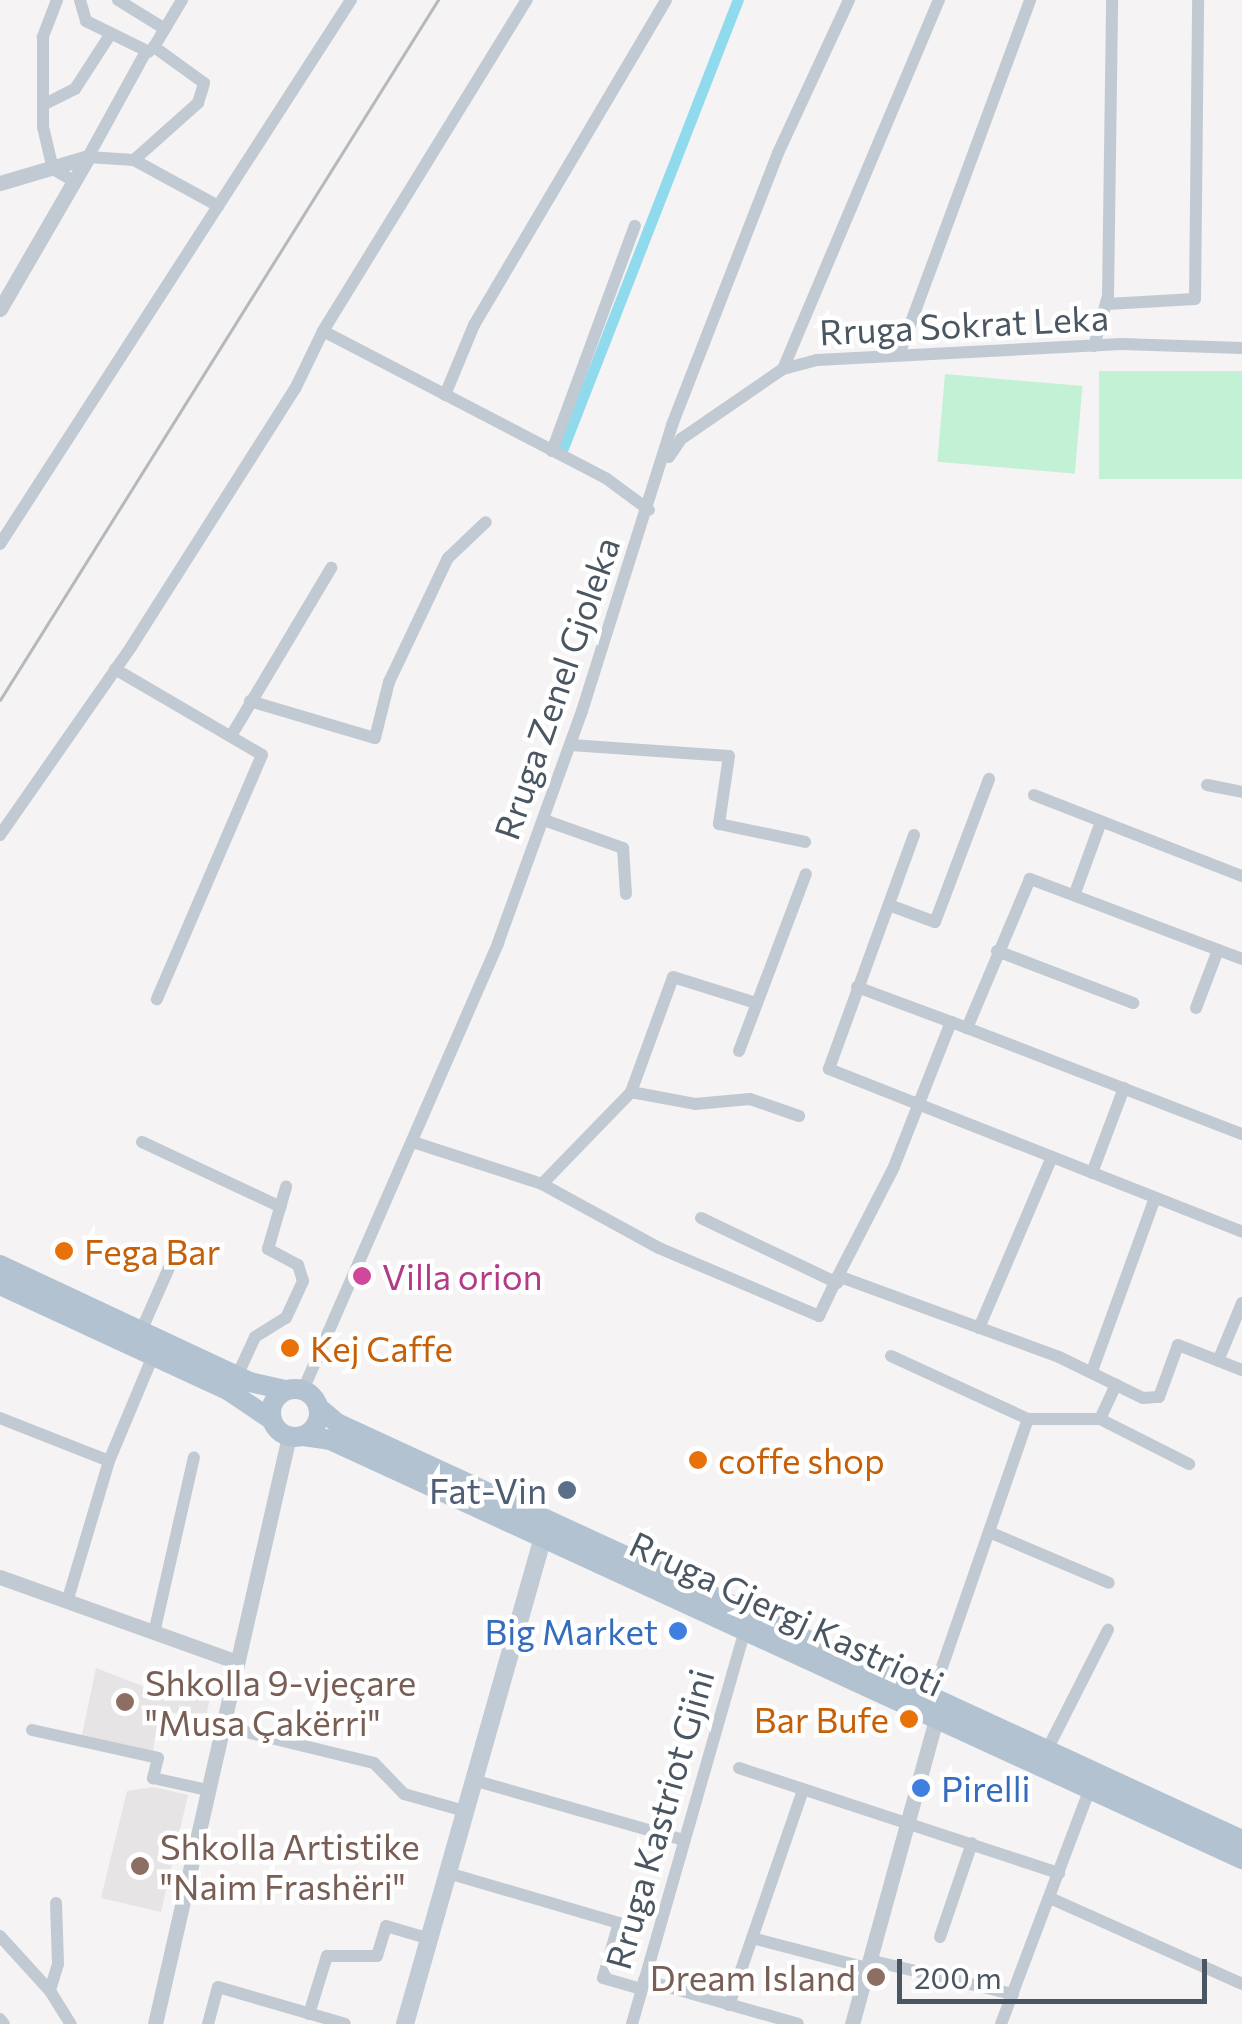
<!DOCTYPE html>
<meta charset="utf-8">
<style>
body{margin:0}
#map{position:relative;width:1242px;height:2024px;overflow:hidden;background:#f5f3f3;font-family:Commissioner,sans-serif}
div>[style]{position:absolute}
[style*='--x']{left:calc(var(--x)*1px);top:calc(var(--y)*1px);width:calc(var(--w)*1px);rotate:calc(var(--a)*1deg)}
.education>*{inset:0;background:#e6e4e5}
.green>*{inset:0;background:#c3f1d5;transform-origin:0 0}
.canal>*{height:11px;margin:-5.5px;padding:0 5.5px;transform-origin:5.5px;border-radius:5.5px;background:#90daee}
.minor>*{height:12px;margin:-6px;padding:0 6px;transform-origin:6px;border-radius:6px;background:#c1cad2}
.tertiary>*{height:15px;margin:-7.5px;padding:0 7.5px;transform-origin:7.5px;border-radius:7.5px;background:#c1cad2}
.secondary>*{height:18px;margin:-9px;padding:0 9px;transform-origin:9px;border-radius:9px;background:#c1cbd6}
.primary>*{height:20px;margin:-10px;padding:0 10px;transform-origin:10px;border-radius:10px;background:#b3c2d1}
.primary>.ring{margin:-10px;padding:0;box-sizing:content-box;background:none;border:20px solid #b3c2d1;border-radius:50%}
.rail>*{height:2.5px;margin:-1.25px;padding:0 1.25px;transform-origin:1.25px;border-radius:1.25px;background:#b5b8bd}
.dots>*{width:28px;height:28px;translate:-50% -50%;box-sizing:border-box;border:5px solid #fff;border-radius:50%}
span{translate:-50% -50%;white-space:nowrap;text-align:center;line-height:1.15;-webkit-text-stroke:9px #fff;paint-order:stroke}
.street-label{font-size:35px;color:#4a5661}
.food-label{font-size:35px;color:#c56008}
.left{translate:0 -50%;text-align:left}
.right{translate:-100% -50%;text-align:right}
.hotel-label{font-size:35px;color:#b23c85}
.service-label{font-size:35px;color:#4e5e75}
.shop-label{font-size:35px;color:#366cbe}
.education-label{font-size:35px;color:#785e54}
.scale{position:absolute;left:897px;top:1959px;width:310px;height:45px;box-sizing:border-box;border:5px solid #4a5661;border-top:0;padding-left:12px;font-size:30px;line-height:35px;white-space:nowrap;color:#4a5661;-webkit-text-stroke:8px #fff;paint-order:stroke}
</style>
<div id="map">
<div class="education">
<i style="clip-path:polygon(96px 1668px,161px 1693px,164px 1680px,212px 1688px,206px 1717px,159px 1711px,153px 1751px,82px 1735px)"></i>
<i style="clip-path:polygon(154px 1787px,188px 1795px,161px 1912px,101px 1898px,127px 1791px)"></i>
</div>
<div class="green">
<i style="left:1099px;top:371px;width:143px;height:108px"></i>
<i style="left:945px;top:374px;width:138px;height:88px;rotate:5deg"></i>
</div>
<div class="canal">
<i style="--x:563;--y:448;--w:481;--a:-68.7"></i>
</div>
<div class="minor">
<i style="--x:57;--y:0;--w:40;--a:111"></i>
<i style="--x:43;--y:37;--w:90;--a:90"></i>
<i style="--x:43;--y:127;--w:43;--a:76.6"></i>
<i style="--x:53;--y:169;--w:24;--a:30"></i>
<i style="--x:80;--y:0;--w:22;--a:74"></i>
<i style="--x:86;--y:21;--w:70;--a:26.2"></i>
<i style="--x:118;--y:0;--w:55;--a:31.7"></i>
<i style="--x:45;--y:104;--w:34;--a:-27"></i>
<i style="--x:75;--y:89;--w:64;--a:-57.1"></i>
<i style="--x:88;--y:157;--w:46;--a:3.7"></i>
<i style="--x:134;--y:160;--w:86;--a:-41.7"></i>
<i style="--x:198;--y:103;--w:21;--a:-73"></i>
<i style="--x:204;--y:83;--w:62;--a:-144.2"></i>
<i style="--x:154;--y:47;--w:55;--a:-59.2"></i>
<i style="--x:88;--y:157;--w:116;--a:-61.2"></i>
<i style="--x:134;--y:160;--w:96;--a:28.7"></i>
<i style="--x:1107;--y:304;--w:88;--a:-3.3"></i>
<i style="--x:1195;--y:299;--w:299;--a:-89.4"></i>
<i style="--x:323;--y:331;--w:389;--a:-58.4"></i>
<i style="--x:1094;--y:346;--w:52;--a:-74.4"></i>
<i style="--x:1108;--y:296;--w:296;--a:-89.2"></i>
<i style="--x:900;--y:352;--w:375;--a:-69.7"></i>
<i style="--x:783;--y:369;--w:401;--a:-67.1"></i>
<i style="--x:445;--y:395;--w:76;--a:-67.5"></i>
<i style="--x:474;--y:325;--w:377;--a:-59.4"></i>
<i style="--x:552;--y:451;--w:240;--a:-69.8"></i>
<i style="--x:669;--y:457;--w:22;--a:-56"></i>
<i style="--x:681;--y:439;--w:124;--a:-34.5"></i>
<i style="--x:783;--y:369;--w:35;--a:-15"></i>
<i style="--x:817;--y:360;--w:305;--a:-3"></i>
<i style="--x:1122;--y:344;--w:120;--a:1.9"></i>
<i style="--x:0;--y:544;--w:647;--a:-57.17"></i>
<i style="--x:115;--y:669;--w:170;--a:30.3"></i>
<i style="--x:262;--y:755;--w:266;--a:113.3"></i>
<i style="--x:250;--y:701;--w:130;--a:16.5"></i>
<i style="--x:375;--y:738;--w:58;--a:-76"></i>
<i style="--x:389;--y:682;--w:137;--a:-64.6"></i>
<i style="--x:448;--y:558;--w:52;--a:-43.5"></i>
<i style="--x:231;--y:736;--w:196;--a:-59.2"></i>
<i style="--x:571;--y:745;--w:158;--a:4"></i>
<i style="--x:729;--y:756;--w:69;--a:98.4"></i>
<i style="--x:719;--y:824;--w:88;--a:11.8"></i>
<i style="--x:1207;--y:785;--w:36;--a:11"></i>
<i style="--x:1034;--y:795;--w:223;--a:21.3"></i>
<i style="--x:544;--y:820;--w:84;--a:19.5"></i>
<i style="--x:623;--y:848;--w:46;--a:86.3"></i>
<i style="--x:0;--y:835;--w:229;--a:-55.1"></i>
<i style="--x:131;--y:647;--w:306;--a:-57.6"></i>
<i style="--x:295;--y:389;--w:64;--a:-64.2"></i>
<i style="--x:323;--y:331;--w:320;--a:27.5"></i>
<i style="--x:607;--y:479;--w:52;--a:36.4"></i>
<i style="--x:914;--y:835;--w:249;--a:110"></i>
<i style="--x:829;--y:1069;--w:444;--a:21.5"></i>
<i style="--x:1075;--y:893;--w:76;--a:-69.9"></i>
<i style="--x:889;--y:905;--w:49;--a:20.3"></i>
<i style="--x:935;--y:922;--w:153;--a:-69.3"></i>
<i style="--x:997;--y:951;--w:146;--a:20.9"></i>
<i style="--x:1242;--y:959;--w:227;--a:-159.3"></i>
<i style="--x:1030;--y:879;--w:162;--a:112.9"></i>
<i style="--x:967;--y:1028;--w:295;--a:21.1"></i>
<i style="--x:857;--y:987;--w:100;--a:20.4"></i>
<i style="--x:1196;--y:1008;--w:62;--a:-69.2"></i>
<i style="--x:967;--y:1028;--w:17;--a:-159"></i>
<i style="--x:951;--y:1022;--w:156;--a:111.5"></i>
<i style="--x:894;--y:1167;--w:123;--a:117.2"></i>
<i style="--x:838;--y:1276;--w:235;--a:20.1"></i>
<i style="--x:1059;--y:1357;--w:93;--a:26"></i>
<i style="--x:1143;--y:1398;--w:16;--a:-4"></i>
<i style="--x:1159;--y:1397;--w:55;--a:-69.9"></i>
<i style="--x:1178;--y:1345;--w:69;--a:21.3"></i>
<i style="--x:739;--y:1051;--w:189;--a:-69.3"></i>
<i style="--x:631;--y:1092;--w:65;--a:10.6"></i>
<i style="--x:695;--y:1104;--w:55;--a:-5.2"></i>
<i style="--x:750;--y:1099;--w:52;--a:19.1"></i>
<i style="--x:142;--y:1142;--w:153;--a:25.1"></i>
<i style="--x:416;--y:1143;--w:133;--a:18"></i>
<i style="--x:542;--y:1184;--w:133;--a:28.7"></i>
<i style="--x:659;--y:1248;--w:174;--a:23"></i>
<i style="--x:819;--y:1316;--w:44;--a:-64.6"></i>
<i style="--x:1092;--y:1173;--w:91;--a:-69.4"></i>
<i style="--x:542;--y:1184;--w:128;--a:-45.9"></i>
<i style="--x:631;--y:1092;--w:122;--a:-69.9"></i>
<i style="--x:673;--y:977;--w:87;--a:17.4"></i>
<i style="--x:701;--y:1218;--w:151;--a:25.5"></i>
<i style="--x:979;--y:1328;--w:186;--a:-66.9"></i>
<i style="--x:141;--y:1331;--w:86;--a:-66.1"></i>
<i style="--x:891;--y:1356;--w:151;--a:24.7"></i>
<i style="--x:1218;--y:1361;--w:63;--a:-67.5"></i>
<i style="--x:1092;--y:1371;--w:184;--a:-70"></i>
<i style="--x:237;--y:1376;--w:43;--a:-65.2"></i>
<i style="--x:255;--y:1337;--w:36;--a:-32"></i>
<i style="--x:286;--y:1318;--w:41;--a:-65.3"></i>
<i style="--x:303;--y:1281;--w:17;--a:-107"></i>
<i style="--x:298;--y:1265;--w:34;--a:-152"></i>
<i style="--x:268;--y:1249;--w:65;--a:-73.8"></i>
<i style="--x:303;--y:1390;--w:488;--a:-66.4"></i>
<i style="--x:498;--y:943;--w:247;--a:-70.1"></i>
<i style="--x:582;--y:711;--w:300;--a:-72.5"></i>
<i style="--x:672;--y:425;--w:292;--a:-68.7"></i>
<i style="--x:778;--y:153;--w:169;--a:-65.1"></i>
<i style="--x:0;--y:1418;--w:117;--a:21.5"></i>
<i style="--x:1100;--y:1419;--w:38;--a:-65"></i>
<i style="--x:989;--y:1532;--w:130;--a:23"></i>
<i style="--x:67;--y:1602;--w:147;--a:-73.4"></i>
<i style="--x:109;--y:1461;--w:114;--a:-67.3"></i>
<i style="--x:154;--y:1633;--w:180;--a:-77.2"></i>
<i style="--x:932;--y:1696;--w:293;--a:-70.9"></i>
<i style="--x:1028;--y:1419;--w:72;--a:0"></i>
<i style="--x:1100;--y:1419;--w:100;--a:26.8"></i>
<i style="--x:222;--y:1726;--w:156;--a:13.7"></i>
<i style="--x:374;--y:1763;--w:43;--a:45.9"></i>
<i style="--x:404;--y:1794;--w:63;--a:15.6"></i>
<i style="--x:32;--y:1730;--w:129;--a:12.5"></i>
<i style="--x:158;--y:1758;--w:21;--a:104"></i>
<i style="--x:153;--y:1778;--w:55;--a:12.5"></i>
<i style="--x:1047;--y:1750;--w:135;--a:-63.1"></i>
<i style="--x:739;--y:1768;--w:337;--a:18.2"></i>
<i style="--x:473;--y:1780;--w:219;--a:15.9"></i>
<i style="--x:448;--y:1873;--w:178;--a:16.3"></i>
<i style="--x:619;--y:1923;--w:57;--a:106.2"></i>
<i style="--x:603;--y:1978;--w:40;--a:16"></i>
<i style="--x:1050;--y:1898;--w:210;--a:24.1"></i>
<i style="--x:56;--y:1903;--w:61;--a:88.1"></i>
<i style="--x:58;--y:1964;--w:28;--a:107"></i>
<i style="--x:50;--y:1991;--w:39;--a:58"></i>
<i style="--x:0;--y:1936;--w:74;--a:47.7"></i>
<i style="--x:940;--y:1937;--w:99;--a:-71.2"></i>
<i style="--x:752;--y:1938;--w:119;--a:14.6"></i>
<i style="--x:869;--y:1960;--w:148;--a:13.3"></i>
<i style="--x:644;--y:1980;--w:160;--a:15.9"></i>
<i style="--x:729;--y:2005;--w:227;--a:-71"></i>
<i style="--x:309;--y:2014;--w:61;--a:-72.8"></i>
<i style="--x:327;--y:1956;--w:50;--a:0"></i>
<i style="--x:377;--y:1956;--w:31;--a:-73"></i>
<i style="--x:386;--y:1926;--w:46;--a:16.5"></i>
<i style="--x:0;--y:2019;--w:6;--a:51"></i>
<i style="--x:208;--y:2024;--w:38;--a:-75"></i>
<i style="--x:218;--y:1987;--w:132;--a:16.2"></i>
<i style="--x:632;--y:2024;--w:410;--a:-74"></i>
<i style="--x:1001;--y:2024;--w:251;--a:-69.3"></i>
</div>
<div class="tertiary">
<i style="--x:0;--y:183;--w:92;--a:-16.5"></i>
<i style="--x:0;--y:309;--w:176;--a:-59.9"></i>
<i style="--x:0;--y:1577;--w:252;--a:19.7"></i>
<i style="--x:155;--y:2024;--w:603;--a:-77.16"></i>
<i style="--x:852;--y:2024;--w:317;--a:-74.6"></i>
</div>
<div class="secondary">
<i style="--x:405;--y:2024;--w:506;--a:-74.18"></i>
</div>
<div class="primary">
<i style="--x:0;--y:1265;--w:276;--a:25.1"></i>
<i style="--x:250;--y:1382;--w:37;--a:13"></i>
<i style="--x:0;--y:1285;--w:252;--a:24.8"></i>
<i style="--x:229;--y:1391;--w:52;--a:34"></i>
<i class="ring" style="left:271px;top:1389px;width:28px;height:28px"></i>
<i style="--x:318;--y:1407;--w:25;--a:40"></i>
<i style="--x:337;--y:1423;--w:996;--a:24.74"></i>
<i style="--x:303;--y:1436;--w:27;--a:8"></i>
<i style="--x:330;--y:1440;--w:1004;--a:24.68"></i>
</div>
<div class="rail">
<i style="--x:0;--y:700;--w:826;--a:-57.97"></i>
</div>
<div class="dots">
<i style="left:64px;top:1251px;background:#e8710a"></i>
<i style="left:362px;top:1276px;background:#d1479c"></i>
<i style="left:290px;top:1348px;background:#e8710a"></i>
<i style="left:698px;top:1460px;background:#e8710a"></i>
<i style="left:567px;top:1490px;background:#5c6f8a"></i>
<i style="left:678px;top:1631px;background:#3f7fe0"></i>
<i style="left:125px;top:1702px;background:#8d6e63"></i>
<i style="left:909px;top:1719px;background:#e8710a"></i>
<i style="left:921px;top:1788px;background:#3f7fe0"></i>
<i style="left:140px;top:1866px;background:#8d6e63"></i>
<i style="left:876px;top:1977px;background:#8d6e63"></i>
</div>
<div class="street-label">
<span style="left:964px;top:324px;rotate:-3deg">Rruga Sokrat Leka</span>
<span style="left:556px;top:688px;rotate:-71deg">Rruga Zenel Gjoleka</span>
<span style="left:787px;top:1613px;rotate:25deg">Rruga Gjergj Kastrioti</span>
<span style="left:659px;top:1819px;rotate:-74deg">Rruga Kastriot Gjini</span>
</div>
<div class="food-label">
<span class="left" style="left:84px;top:1251px">Fega Bar</span>
<span class="left" style="left:310px;top:1348px">Kej Caffe</span>
<span class="left" style="left:718px;top:1460px">coffe shop</span>
<span class="right" style="left:889px;top:1719px">Bar Bufe</span>
</div>
<div class="hotel-label">
<span class="left" style="left:382px;top:1276px">Villa orion</span>
</div>
<div class="service-label">
<span class="right" style="left:547px;top:1490px">Fat-Vin</span>
</div>
<div class="shop-label">
<span class="right" style="left:658px;top:1631px">Big Market</span>
<span class="left" style="left:941px;top:1788px">Pirelli</span>
</div>
<div class="education-label">
<span class="left" style="left:145px;top:1702px">Shkolla 9-vjeçare<br>"Musa Çakërri"</span>
<span class="left" style="left:160px;top:1866px">Shkolla Artistike<br>"Naim Frashëri"</span>
<span class="right" style="left:856px;top:1977px">Dream Island</span>
</div>
<div class="scale">200 m</div>
</div>
